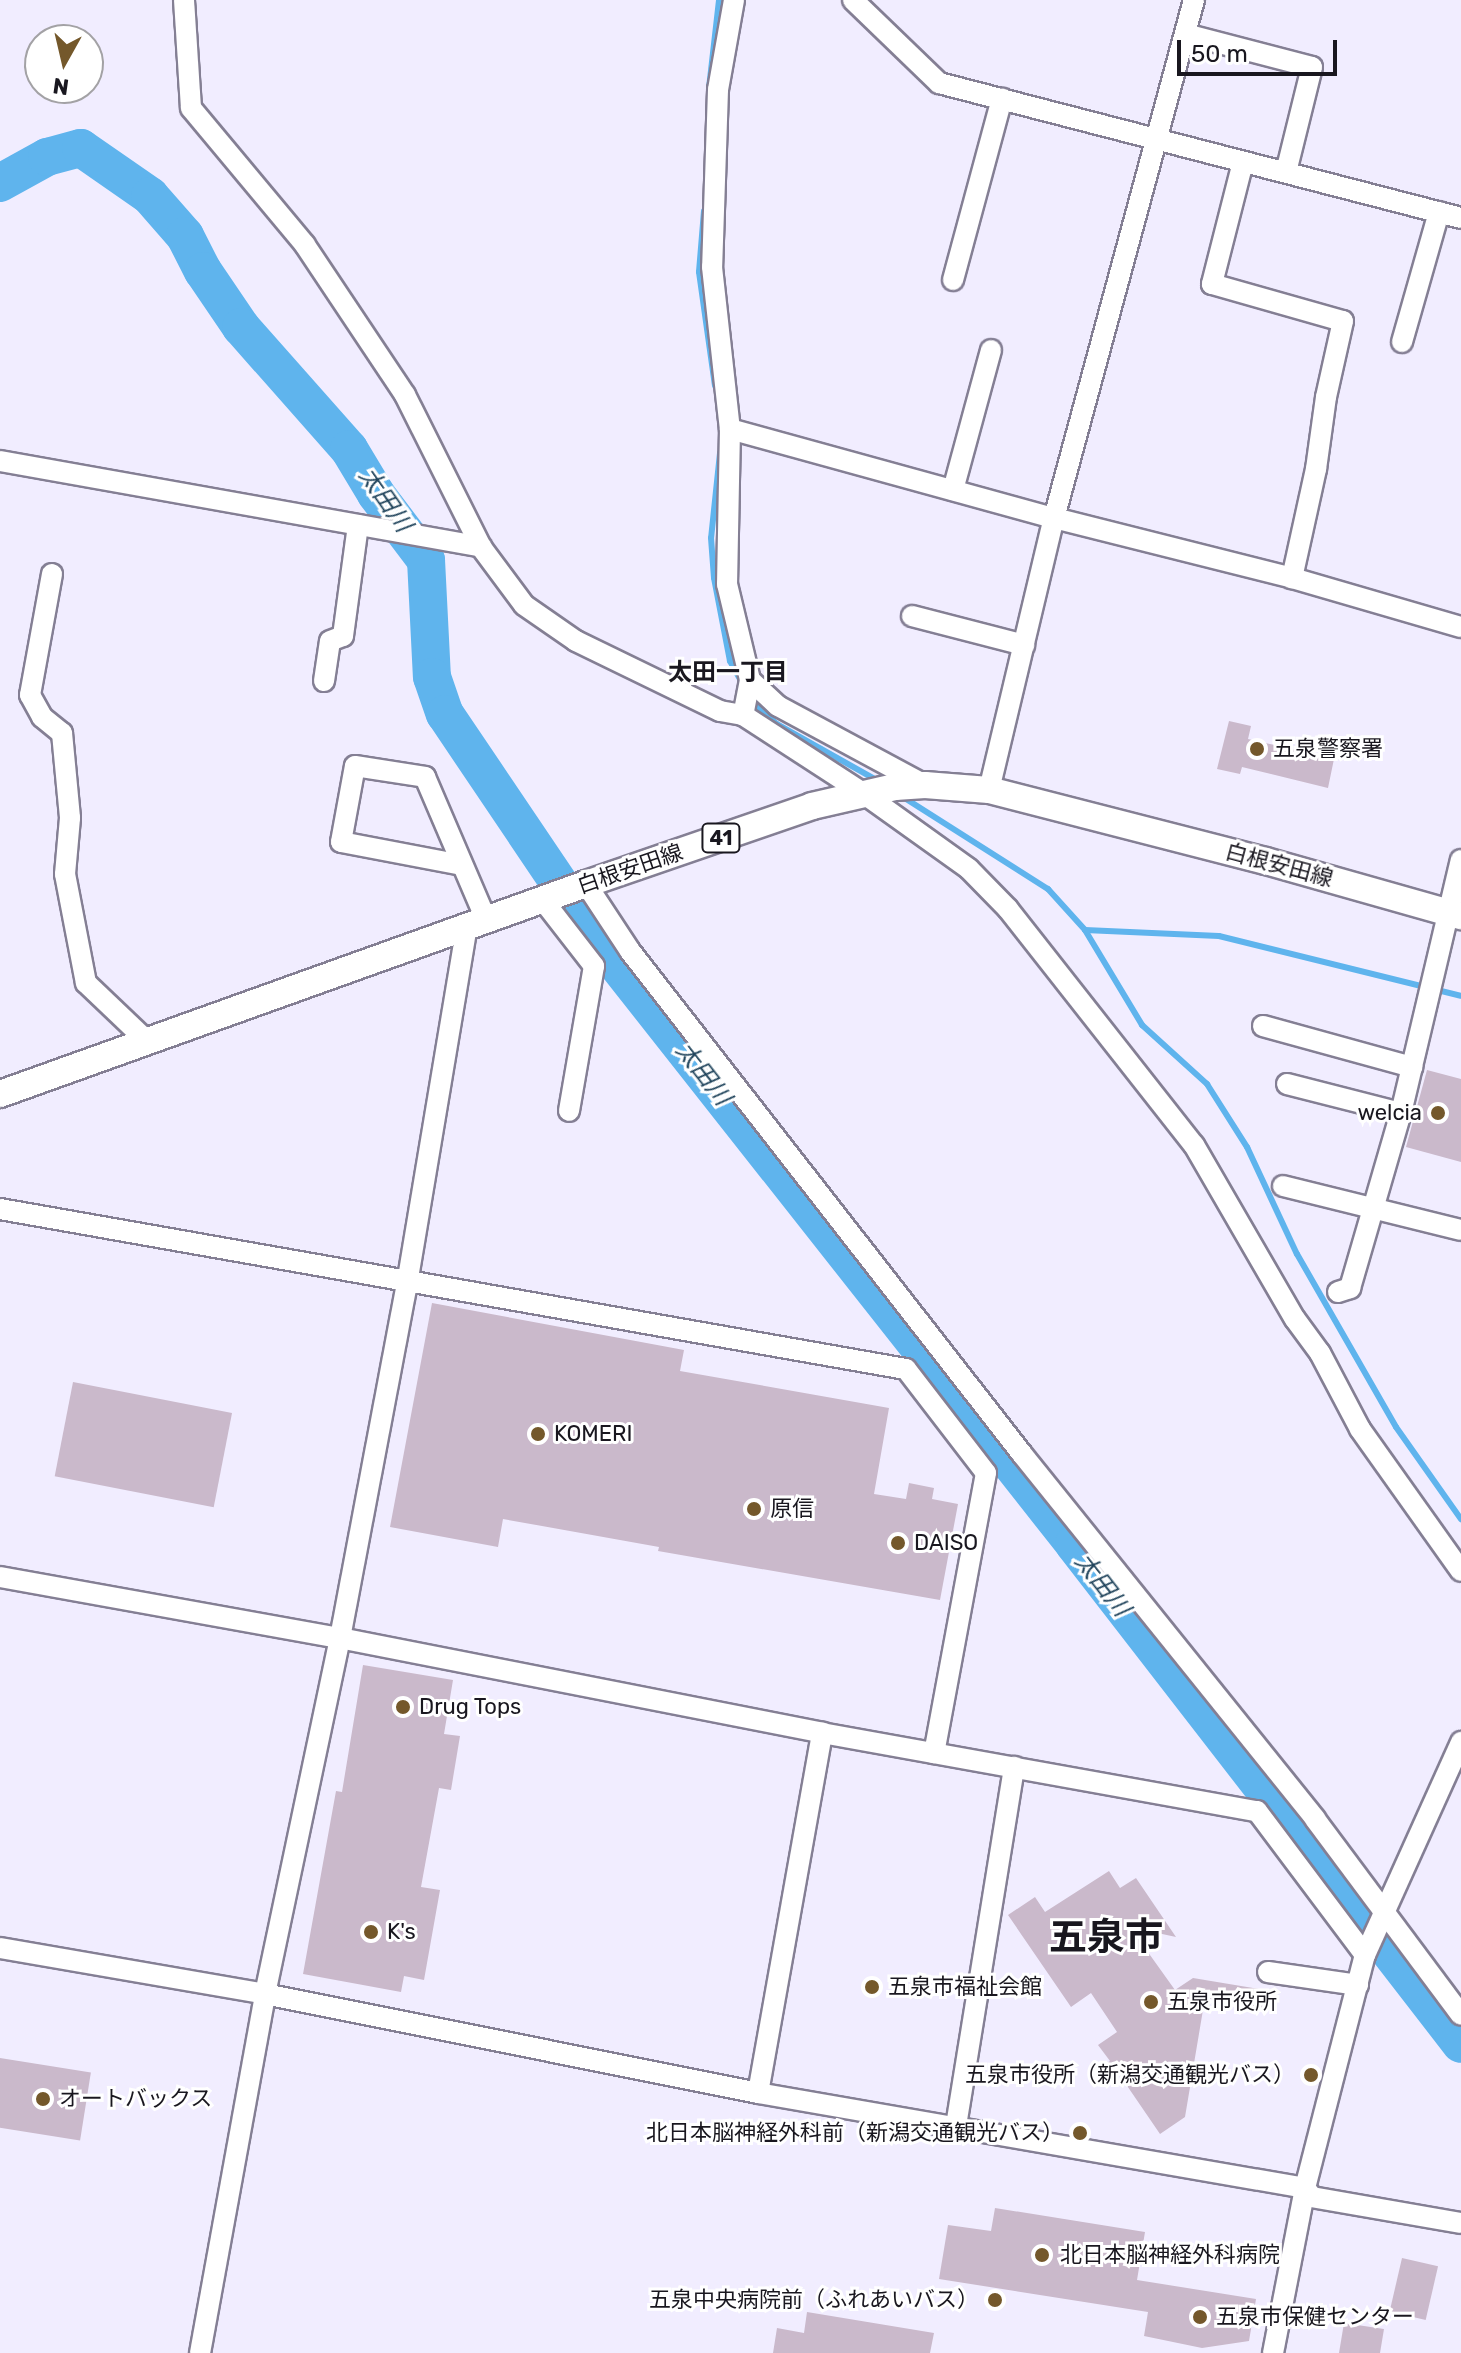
<!DOCTYPE html>
<meta charset="utf-8">
<style>
body{margin:0}
#map{position:relative;width:1461px;height:2353px;overflow:hidden;background:#f1edff;font-family:Rubik,"Noto Sans JP",sans-serif}
div>[style]{position:absolute}
[style*='--x']{left:calc(var(--x)*1px);top:calc(var(--y)*1px);width:calc(var(--w)*1px);rotate:calc(var(--a)*1deg)}
.stream>*{height:6px;margin:-3px;padding:0 3px;transform-origin:3px;border-radius:3px;background:#5fb4ed}
.river>*{height:38px;margin:-19px;padding:0 19px;transform-origin:19px;border-radius:19px;background:#5fb4ed}
.building>*{inset:0;background:#cab9cb;transform-origin:0 0}
.roads{filter:drop-shadow(2px 0 #847f94) drop-shadow(-2px 0 #847f94) drop-shadow(0 2px #847f94) drop-shadow(0 -2px #847f94)}
.minor>*{height:20px;margin:-10px;padding:0 10px;transform-origin:10px;border-radius:10px;background:#fff}
.major>*{height:26px;margin:-13px;padding:0 13px;transform-origin:13px;border-radius:13px;background:#fff}
.dots>*{width:22px;height:22px;translate:-50% -50%;box-sizing:border-box;border:4px solid #fff;border-radius:50%}
span{translate:-50% -50%;white-space:nowrap;text-align:center;line-height:1.15;-webkit-text-stroke:6px #fff;paint-order:stroke}
.shield-label span{padding:2px 6px;background:#fff;border:2px solid;border-radius:6px;-webkit-text-stroke-width:0}
.shield-label{font-size:20px;color:#19171f;font-weight:700}
.poi-label{font-size:22px;color:#19171f}
.left{translate:0 -50%;text-align:left}
.right{translate:-100% -50%;text-align:right}
.street-label{font-size:22px;color:#19171f}
.water-label{font-size:24px;color:#1f435b;font-style:italic}
.neighbourhood-label{font-size:24px;color:#19171f;font-weight:700}
.town-label{font-size:38px;color:#19171f;font-weight:700}
.north{position:absolute;left:24px;top:24px;width:80px;height:80px;box-sizing:border-box;background:#fff;border:2px solid #a3a2a5;border-radius:50%;rotate:188deg;font-size:22px;font-weight:700;line-height:32px;text-align:center;color:#19171f}
.north::after{content:'';display:block;margin:auto;width:28px;height:36px;background:#74582b;clip-path:polygon(50% 0,100% 100%,50% 72%,0 100%)}
.scale{position:absolute;left:1177px;top:40px;width:160px;height:36px;box-sizing:border-box;border:4px solid #19171f;border-top:0;padding-left:10px;font-size:24px;line-height:28px;white-space:nowrap;color:#19171f;-webkit-text-stroke:6px #fff;paint-order:stroke}
</style>
<div id="map">
<div class="stream">
<i style="--x:709;--y:88;--w:89;--a:-83.5"></i>
<i style="--x:704;--y:211;--w:61;--a:94.7"></i>
<i style="--x:699;--y:272;--w:115;--a:82"></i>
<i style="--x:720;--y:453;--w:85;--a:96"></i>
<i style="--x:711;--y:538;--w:40;--a:85.7"></i>
<i style="--x:714;--y:578;--w:85;--a:79.1"></i>
<i style="--x:730;--y:661;--w:26;--a:61"></i>
<i style="--x:752;--y:701;--w:34;--a:43"></i>
<i style="--x:777;--y:724;--w:118;--a:29.4"></i>
<i style="--x:903;--y:797;--w:172;--a:32.4"></i>
<i style="--x:1048;--y:889;--w:55;--a:47.9"></i>
<i style="--x:1085;--y:930;--w:111;--a:59"></i>
<i style="--x:1142;--y:1025;--w:88;--a:42.2"></i>
<i style="--x:1207;--y:1084;--w:75;--a:57.6"></i>
<i style="--x:1247;--y:1147;--w:118;--a:65"></i>
<i style="--x:1297;--y:1254;--w:199;--a:60.2"></i>
<i style="--x:1396;--y:1427;--w:113;--a:54.8"></i>
<i style="--x:1085;--y:930;--w:134;--a:2.6"></i>
<i style="--x:1219;--y:936;--w:249;--a:13.9"></i>
</div>
<div class="river">
<i style="--x:0;--y:183;--w:54;--a:-29"></i>
<i style="--x:47;--y:157;--w:35;--a:-15"></i>
<i style="--x:81;--y:148;--w:84;--a:34.8"></i>
<i style="--x:150;--y:196;--w:53;--a:48.8"></i>
<i style="--x:185;--y:236;--w:39;--a:63"></i>
<i style="--x:203;--y:271;--w:68;--a:55.8"></i>
<i style="--x:241;--y:327;--w:163;--a:48.5"></i>
<i style="--x:349;--y:449;--w:52;--a:59"></i>
<i style="--x:376;--y:494;--w:83;--a:52.9"></i>
<i style="--x:426;--y:560;--w:117;--a:87.1"></i>
<i style="--x:432;--y:677;--w:39;--a:71"></i>
<i style="--x:445;--y:714;--w:270;--a:56"></i>
<i style="--x:596;--y:938;--w:772;--a:51.73"></i>
<i style="--x:1074;--y:1544;--w:632;--a:52.26"></i>
</div>
<div class="building">
<i style="clip-path:polygon(1229px 721px,1251px 726px,1248px 739px,1334px 759px,1328px 788px,1242px 767px,1240px 774px,1217px 769px)"></i>
<i style="clip-path:polygon(1427px 1070px,1461px 1079px,1461px 1162px,1406px 1147px)"></i>
<i style="clip-path:polygon(432px 1303px,684px 1350px,680px 1371px,889px 1408px,874px 1494px,906px 1499px,909px 1483px,934px 1488px,932px 1499px,958px 1504px,940px 1600px,658px 1551px,659px 1547px,503px 1519px,498px 1547px,390px 1527px)"></i>
<i style="left:73px;top:1382px;width:162px;height:96px;rotate:11deg"></i>
<i style="clip-path:polygon(363px 1665px,453px 1680px,444px 1734px,460px 1736px,451px 1790px,439px 1788px,421px 1887px,440px 1890px,424px 1980px,404px 1976px,401px 1992px,303px 1974px,336px 1791px,342px 1792px)"></i>
<i style="clip-path:polygon(1109px 1871px,1120px 1888px,1136px 1878px,1176px 1937px,1130px 1927px,1175px 1990px,1193px 1978px,1265px 1990px,1262px 2008px,1205px 1998px,1185px 2117px,1160px 2134px,1119px 2074px,1111px 2080px,1102px 2066px,1110px 2061px,1098px 2045px,1117px 2032px,1091px 1993px,1071px 2007px,1008px 1915px,1035px 1897px,1045px 1912px)"></i>
<i style="left:0;top:2058px;width:92px;height:69px;rotate:9deg"></i>
<i style="clip-path:polygon(995px 2208px,1145px 2232px,1137px 2280px,1256px 2299px,1249px 2341px,1202px 2348px,1144px 2336px,1148px 2312px,939px 2279px,948px 2225px,991px 2231px)"></i>
<i style="left:1402px;top:2258px;width:37px;height:55px;rotate:13deg"></i>
<i style="clip-path:polygon(807px 2312px,934px 2333px,930px 2353px,773px 2353px,777px 2328px,804px 2333px)"></i>
<i style="clip-path:polygon(1344px 2323px,1384px 2329px,1380px 2353px,1339px 2353px)"></i>
</div>
<div class="roads">
<div class="minor">
<i style="--x:184;--y:0;--w:108;--a:86.3"></i>
<i style="--x:191;--y:108;--w:178;--a:50.2"></i>
<i style="--x:305;--y:245;--w:180;--a:56.3"></i>
<i style="--x:405;--y:395;--w:170;--a:63.4"></i>
<i style="--x:481;--y:547;--w:72;--a:53.4"></i>
<i style="--x:524;--y:605;--w:63;--a:34.7"></i>
<i style="--x:576;--y:641;--w:160;--a:25.9"></i>
<i style="--x:720;--y:711;--w:23;--a:10"></i>
<i style="--x:743;--y:715;--w:143;--a:33"></i>
<i style="--x:863;--y:793;--w:130;--a:35.6"></i>
<i style="--x:969;--y:869;--w:56;--a:45.7"></i>
<i style="--x:1008;--y:909;--w:300;--a:51.8"></i>
<i style="--x:1194;--y:1145;--w:201;--a:59.9"></i>
<i style="--x:1295;--y:1319;--w:42;--a:53.7"></i>
<i style="--x:1320;--y:1353;--w:86;--a:62.2"></i>
<i style="--x:1360;--y:1429;--w:174;--a:54.6"></i>
<i style="--x:734;--y:0;--w:91;--a:100.1"></i>
<i style="--x:718;--y:90;--w:177;--a:91.9"></i>
<i style="--x:712;--y:267;--w:163;--a:83.7"></i>
<i style="--x:730;--y:429;--w:155;--a:91.1"></i>
<i style="--x:727;--y:584;--w:99;--a:76.5"></i>
<i style="--x:750;--y:680;--w:36;--a:101"></i>
<i style="--x:853;--y:0;--w:120;--a:44"></i>
<i style="--x:939;--y:83;--w:539;--a:14.5"></i>
<i style="--x:1185;--y:34;--w:131;--a:14.6"></i>
<i style="--x:1312;--y:67;--w:108;--a:103.9"></i>
<i style="--x:1243;--y:162;--w:126;--a:104.3"></i>
<i style="--x:1212;--y:284;--w:136;--a:15.8"></i>
<i style="--x:1343;--y:321;--w:78;--a:102.6"></i>
<i style="--x:1326;--y:397;--w:73;--a:97.9"></i>
<i style="--x:1316;--y:469;--w:112;--a:102.4"></i>
<i style="--x:953;--y:280;--w:188;--a:-74.9"></i>
<i style="--x:1402;--y:342;--w:135;--a:-74.1"></i>
<i style="--x:730;--y:429;--w:336;--a:15.4"></i>
<i style="--x:1054;--y:518;--w:245;--a:14.1"></i>
<i style="--x:1292;--y:578;--w:176;--a:16.2"></i>
<i style="--x:0;--y:461;--w:489;--a:10.1"></i>
<i style="--x:953;--y:490;--w:145;--a:-74.8"></i>
<i style="--x:52;--y:574;--w:123;--a:100.3"></i>
<i style="--x:30;--y:695;--w:25;--a:61"></i>
<i style="--x:42;--y:717;--w:26;--a:39"></i>
<i style="--x:62;--y:733;--w:85;--a:84.6"></i>
<i style="--x:70;--y:818;--w:56;--a:95.1"></i>
<i style="--x:65;--y:874;--w:111;--a:79.1"></i>
<i style="--x:86;--y:983;--w:84;--a:43.6"></i>
<i style="--x:912;--y:616;--w:116;--a:14.5"></i>
<i style="--x:750;--y:680;--w:38;--a:43"></i>
<i style="--x:778;--y:706;--w:167;--a:28.3"></i>
<i style="--x:324;--y:681;--w:40;--a:-81.5"></i>
<i style="--x:330;--y:641;--w:14;--a:-21"></i>
<i style="--x:343;--y:636;--w:112;--a:-82.3"></i>
<i style="--x:989;--y:790;--w:280;--a:-76.6"></i>
<i style="--x:1054;--y:518;--w:537;--a:-74.88"></i>
<i style="--x:462;--y:865;--w:123;--a:-169.2"></i>
<i style="--x:341;--y:842;--w:77;--a:-79.6"></i>
<i style="--x:355;--y:766;--w:71;--a:8.9"></i>
<i style="--x:425;--y:777;--w:155;--a:66.8"></i>
<i style="--x:586;--y:884;--w:80;--a:56.7"></i>
<i style="--x:630;--y:951;--w:638;--a:52.07"></i>
<i style="--x:1022;--y:1454;--w:468;--a:51.2"></i>
<i style="--x:1315;--y:1819;--w:244;--a:53.3"></i>
<i style="--x:542;--y:899;--w:85;--a:52.2"></i>
<i style="--x:594;--y:966;--w:147;--a:99.8"></i>
<i style="--x:1263;--y:1026;--w:155;--a:15.4"></i>
<i style="--x:1287;--y:1084;--w:118;--a:14.3"></i>
<i style="--x:1283;--y:1186;--w:183;--a:13.9"></i>
<i style="--x:0;--y:1209;--w:920;--a:10.02"></i>
<i style="--x:906;--y:1369;--w:131;--a:52.4"></i>
<i style="--x:986;--y:1473;--w:285;--a:100.5"></i>
<i style="--x:1338;--y:1292;--w:13;--a:-18"></i>
<i style="--x:1350;--y:1288;--w:182;--a:-73.8"></i>
<i style="--x:1401;--y:1113;--w:260;--a:-76.7"></i>
<i style="--x:0;--y:1577;--w:345;--a:10.2"></i>
<i style="--x:340;--y:1638;--w:491;--a:11.1"></i>
<i style="--x:822;--y:1733;--w:442;--a:10.2"></i>
<i style="--x:1257;--y:1811;--w:180;--a:53.1"></i>
<i style="--x:0;--y:1948;--w:269;--a:9.8"></i>
<i style="--x:265;--y:1994;--w:503;--a:11.35"></i>
<i style="--x:758;--y:2093;--w:555;--a:9.85"></i>
<i style="--x:1305;--y:2188;--w:11;--a:52"></i>
<i style="--x:1312;--y:2197;--w:151;--a:9.9"></i>
<i style="--x:1268;--y:1972;--w:91;--a:8.2"></i>
<i style="--x:758;--y:2093;--w:366;--a:-79.9"></i>
<i style="--x:956;--y:2126;--w:364;--a:-80.8"></i>
<i style="--x:200;--y:2353;--w:365;--a:-79.7"></i>
<i style="--x:265;--y:1994;--w:364;--a:-78.1"></i>
<i style="--x:340;--y:1638;--w:360;--a:-79.3"></i>
<i style="--x:407;--y:1284;--w:363;--a:-80.5"></i>
<i style="--x:1273;--y:2353;--w:168;--a:-79"></i>
<i style="--x:1305;--y:2188;--w:241;--a:-75.6"></i>
<i style="--x:1365;--y:1955;--w:234;--a:-65.7"></i>
</div>
<div class="major">
<i style="--x:0;--y:1094;--w:622;--a:-19.72"></i>
<i style="--x:586;--y:884;--w:239;--a:-19"></i>
<i style="--x:812;--y:806;--w:85;--a:-12.9"></i>
<i style="--x:895;--y:787;--w:30;--a:-4"></i>
<i style="--x:925;--y:785;--w:64;--a:4.5"></i>
<i style="--x:989;--y:790;--w:286;--a:14.4"></i>
<i style="--x:1266;--y:861;--w:203;--a:15.8"></i>
</div>
</div>
<div class="dots">
<i style="left:1257px;top:749px;background:#74582b"></i>
<i style="left:1438px;top:1113px;background:#74582b"></i>
<i style="left:538px;top:1434px;background:#74582b"></i>
<i style="left:754px;top:1509px;background:#74582b"></i>
<i style="left:898px;top:1543px;background:#74582b"></i>
<i style="left:403px;top:1707px;background:#74582b"></i>
<i style="left:371px;top:1932px;background:#74582b"></i>
<i style="left:872px;top:1987px;background:#74582b"></i>
<i style="left:1151px;top:2002px;background:#74582b"></i>
<i style="left:1311px;top:2075px;background:#74582b"></i>
<i style="left:43px;top:2099px;background:#74582b"></i>
<i style="left:1080px;top:2133px;background:#74582b"></i>
<i style="left:1042px;top:2255px;background:#74582b"></i>
<i style="left:995px;top:2300px;background:#74582b"></i>
<i style="left:1200px;top:2317px;background:#74582b"></i>
</div>
<div class="shield-label">
<span style="left:721px;top:838px">41</span>
</div>
<div class="poi-label">
<span class="left" style="left:1273px;top:749px">五泉警察署</span>
<span class="right" style="left:1422px;top:1113px">welcia</span>
<span class="left" style="left:554px;top:1434px">KOMERI</span>
<span class="left" style="left:770px;top:1509px">原信</span>
<span class="left" style="left:914px;top:1543px">DAISO</span>
<span class="left" style="left:419px;top:1707px">Drug Tops</span>
<span class="left" style="left:387px;top:1932px">K's</span>
<span class="left" style="left:888px;top:1987px">五泉市福祉会館</span>
<span class="left" style="left:1167px;top:2002px">五泉市役所</span>
<span class="right" style="left:1295px;top:2075px">五泉市役所（新潟交通観光バス）</span>
<span class="left" style="left:59px;top:2099px">オートバックス</span>
<span class="right" style="left:1064px;top:2133px">北日本脳神経外科前（新潟交通観光バス）</span>
<span class="left" style="left:1060px;top:2255px">北日本脳神経外科病院</span>
<span class="right" style="left:979px;top:2300px">五泉中央病院前（ふれあいバス）</span>
<span class="left" style="left:1216px;top:2317px">五泉市保健センター</span>
</div>
<div class="street-label">
<span style="left:1279px;top:865px;rotate:15deg">白根安田線</span>
<span style="left:630px;top:869px;rotate:-19deg">白根安田線</span>
</div>
<div class="water-label">
<span style="left:385px;top:500px;rotate:55deg">太田川</span>
<span style="left:703px;top:1074px;rotate:52deg">太田川</span>
<span style="left:1102px;top:1585px;rotate:52deg">太田川</span>
</div>
<div class="neighbourhood-label">
<span style="left:728px;top:673px">太田一丁目</span>
</div>
<div class="town-label">
<span style="left:1106px;top:1938px">五泉市</span>
</div>
<div class="north">N</div>
<div class="scale">50 m</div>
</div>
